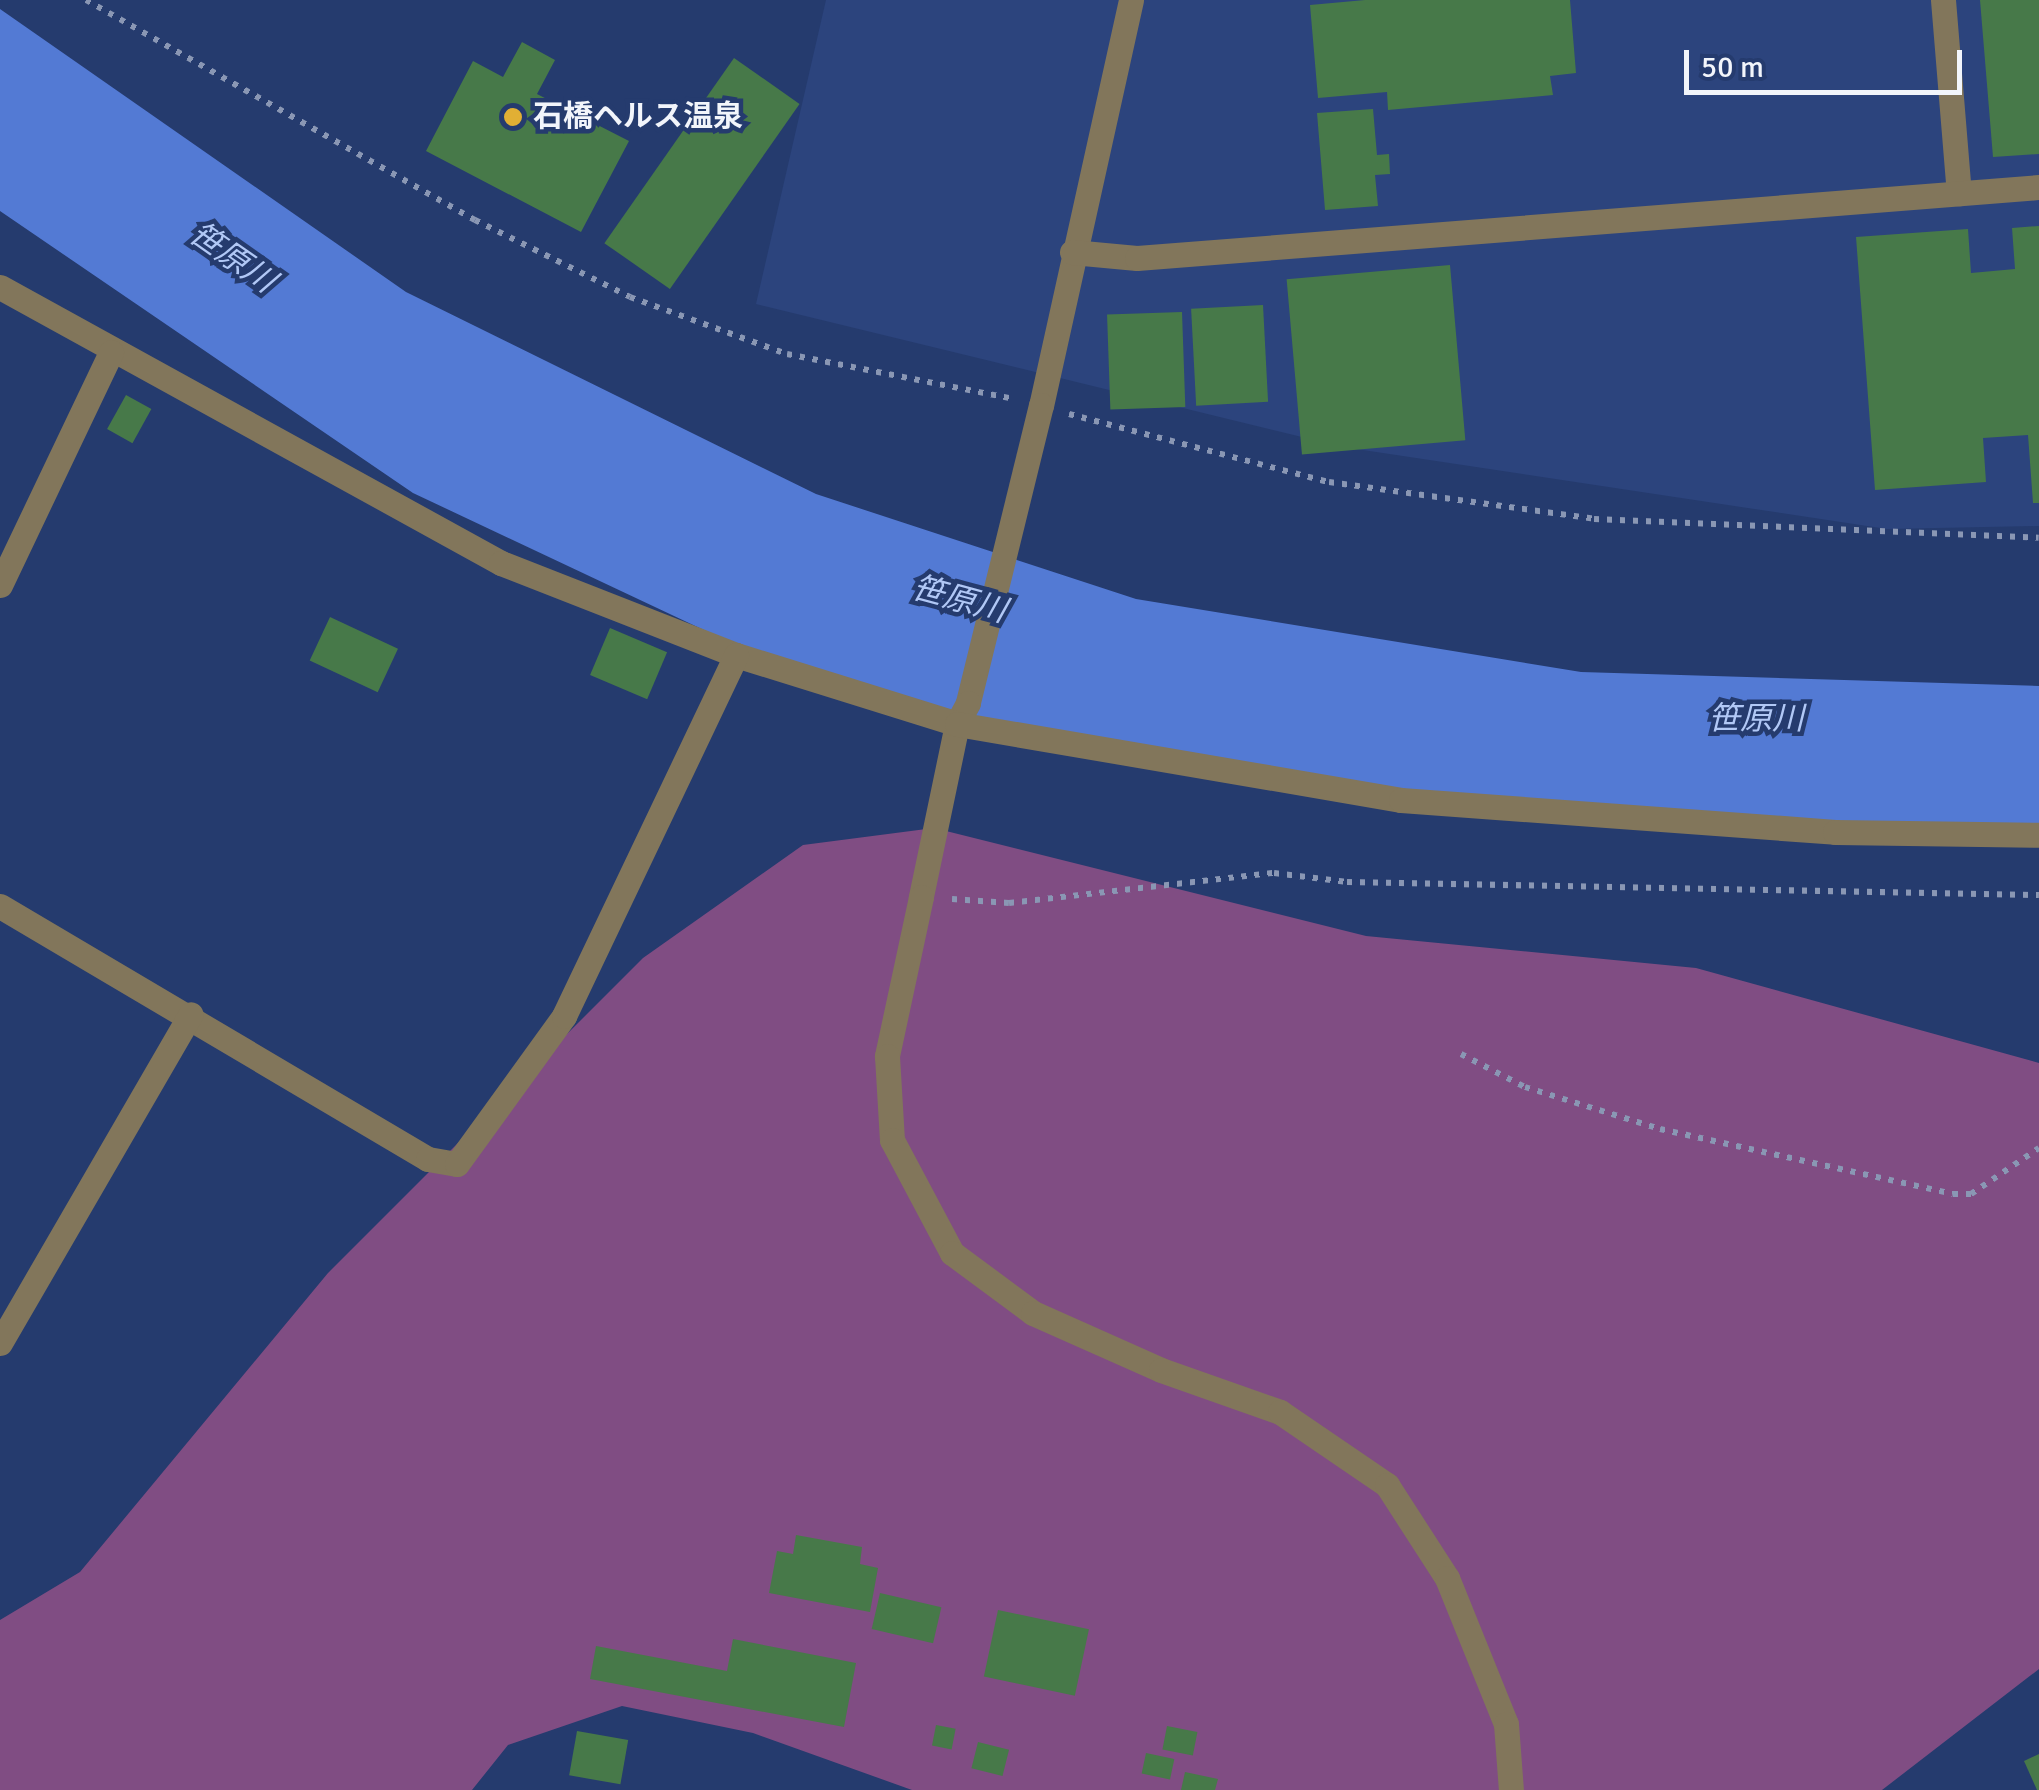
<!DOCTYPE html>
<meta charset="utf-8">
<style>
body{margin:0}
#map{position:relative;width:2039px;height:1790px;overflow:hidden;background:#253b6e;font-family:Signika,"Noto Sans JP",sans-serif}
div>[style]{position:absolute}
[style*='--x']{left:calc(var(--x)*1px);top:calc(var(--y)*1px);width:calc(var(--w)*1px);rotate:calc(var(--a)*1deg)}
.built>*{inset:0;background:#2c447d}
.green>*{inset:0;background:#804d83}
.water>*{inset:0;background:#537ad4}
.building>*{inset:0;background:#477949;transform-origin:0 0}
.path>*{height:6px;margin-top:-3px;transform-origin:0;background:repeating-linear-gradient(90deg,#8a97b4 0 5px,transparent 0 13px)}
.minor>*{height:25px;margin:-12.5px;padding:0 12.5px;transform-origin:12.5px;border-radius:12.5px;background:#82765b}
.dots>*{width:28px;height:28px;translate:-50% -50%;box-sizing:border-box;border:5px solid #253b6e;border-radius:50%}
span{translate:-50% -50%;white-space:nowrap;text-align:center;line-height:1.15;-webkit-text-stroke:9px #253b6e;paint-order:stroke}
.poi-label{font-size:30px;color:#f2f5fb;font-weight:700}
.left{translate:0 -50%;text-align:left}
.water-label{font-size:32px;color:#b1c8f6;font-style:italic}
.scale{position:absolute;left:1684px;top:50px;width:278px;height:45px;box-sizing:border-box;border:5px solid #f2f5fb;border-top:0;padding-left:12px;font-size:30px;line-height:35px;white-space:nowrap;color:#f2f5fb;-webkit-text-stroke:8px #253b6e;paint-order:stroke}
</style>
<div id="map">
<div class="built">
<i style="clip-path:polygon(826px 0,2039px 0,2039px 526px,1887px 529px,1343px 447px,756px 304px)"></i>
</div>
<div class="green">
<i style="clip-path:polygon(934px 828px,1366px 936px,1696px 968px,2039px 1063px,2039px 1669px,1882px 1790px,912px 1790px,753px 1733px,622px 1706px,508px 1745px,472px 1790px,0 1790px,0 1620px,80px 1572px,328px 1273px,643px 958px,803px 845px)"></i>
</div>
<div class="water">
<i style="clip-path:polygon(0 9px,406px 292px,816px 494px,1136px 599px,1581px 672px,2039px 686px,2039px 825px,1687px 824px,1115px 763px,742px 648px,413px 493px,0 211px)"></i>
</div>
<div class="building">
<i style="clip-path:polygon(1365px 0,1570px 0,1576px 73px,1550px 76px,1553px 95px,1388px 110px,1387px 92px,1318px 98px,1310px 5px)"></i>
<i style="clip-path:polygon(1980px 0,2039px 0,2039px 154px,1993px 157px)"></i>
<i style="clip-path:polygon(522px 42px,555px 60px,537px 94px,629px 141px,581px 232px,426px 151px,473px 61px,503px 77px)"></i>
<i style="left:734px;top:58px;width:80px;height:226px;rotate:35deg"></i>
<i style="clip-path:polygon(1373px 109px,1377px 155px,1389px 154px,1390px 174px,1375px 175px,1378px 206px,1325px 210px,1317px 113px)"></i>
<i style="clip-path:polygon(2039px 226px,2039px 503px,2033px 503px,2028px 435px,1983px 438px,1986px 482px,1875px 490px,1856px 237px,1968px 229px,1971px 273px,2015px 269px,2012px 228px)"></i>
<i style="left:1450px;top:265px;width:176px;height:164px;rotate:85deg"></i>
<i style="left:1263px;top:305px;width:97px;height:72px;rotate:87deg"></i>
<i style="left:1182px;top:312px;width:95px;height:75px;rotate:88deg"></i>
<i style="left:126px;top:395px;width:29px;height:39px;rotate:29deg"></i>
<i style="left:330px;top:617px;width:75px;height:48px;rotate:25deg"></i>
<i style="left:610px;top:628px;width:62px;height:51px;rotate:23deg"></i>
<i style="clip-path:polygon(796px 1535px,862px 1547px,860px 1564px,878px 1568px,870px 1612px,769px 1593px,777px 1551px,793px 1554px)"></i>
<i style="left:880px;top:1593px;width:63px;height:37px;rotate:13deg"></i>
<i style="left:998px;top:1610px;width:93px;height:68px;rotate:12deg"></i>
<i style="clip-path:polygon(733px 1639px,856px 1663px,844px 1727px,590px 1679px,596px 1646px,727px 1671px)"></i>
<i style="left:936px;top:1725px;width:20px;height:21px;rotate:11deg"></i>
<i style="left:1167px;top:1726px;width:31px;height:24px;rotate:11deg"></i>
<i style="left:577px;top:1731px;width:52px;height:45px;rotate:10deg"></i>
<i style="left:978px;top:1742px;width:32px;height:27px;rotate:14deg"></i>
<i style="left:1146px;top:1753px;width:29px;height:21px;rotate:12deg"></i>
<i style="clip-path:polygon(2039px 1754px,2039px 1790px,2037px 1790px,2024px 1761px)"></i>
<i style="clip-path:polygon(1185px 1772px,1218px 1779px,1215px 1790px,1181px 1790px)"></i>
</div>
<div class="path">
<i style="--x:86;--y:0;--w:447;--a:29.5"></i>
<i style="--x:475;--y:220;--w:173;--a:26.4"></i>
<i style="--x:630;--y:297;--w:167;--a:20"></i>
<i style="--x:787;--y:354;--w:231;--a:11.2"></i>
<i style="--x:1069;--y:414;--w:269;--a:14.7"></i>
<i style="--x:1329;--y:482;--w:268;--a:7.9"></i>
<i style="--x:1594;--y:519;--w:445;--a:2.4"></i>
<i style="--x:952;--y:899;--w:57;--a:4"></i>
<i style="--x:1009;--y:903;--w:267;--a:-6.5"></i>
<i style="--x:1274;--y:873;--w:74;--a:7"></i>
<i style="--x:1347;--y:882;--w:692;--a:1.08"></i>
<i style="--x:1461;--y:1054;--w:72;--a:27.3"></i>
<i style="--x:1525;--y:1087;--w:141;--a:17.3"></i>
<i style="--x:1660;--y:1129;--w:300;--a:12.5"></i>
<i style="--x:1953;--y:1194;--w:18;--a:0"></i>
<i style="--x:1971;--y:1194;--w:82;--a:-34.1"></i>
</div>
<div class="minor">
<i style="--x:1131;--y:0;--w:415;--a:102.5"></i>
<i style="--x:1041;--y:405;--w:307;--a:103.8"></i>
<i style="--x:968;--y:703;--w:24;--a:118"></i>
<i style="--x:957;--y:724;--w:177;--a:101.8"></i>
<i style="--x:921;--y:897;--w:163;--a:102.1"></i>
<i style="--x:887;--y:1056;--w:84;--a:86.6"></i>
<i style="--x:892;--y:1140;--w:128;--a:62"></i>
<i style="--x:952;--y:1253;--w:101;--a:36.5"></i>
<i style="--x:1033;--y:1313;--w:140;--a:24"></i>
<i style="--x:1161;--y:1370;--w:126;--a:19.4"></i>
<i style="--x:1280;--y:1412;--w:130;--a:34.3"></i>
<i style="--x:1387;--y:1485;--w:111;--a:57.2"></i>
<i style="--x:1447;--y:1578;--w:157;--a:68"></i>
<i style="--x:1506;--y:1724;--w:66;--a:85.7"></i>
<i style="--x:1943;--y:0;--w:194;--a:85.3"></i>
<i style="--x:1072;--y:252;--w:65;--a:5.3"></i>
<i style="--x:1137;--y:258;--w:905;--a:-4.5"></i>
<i style="--x:0;--y:287;--w:572;--a:28.85"></i>
<i style="--x:501;--y:563;--w:252;--a:21.4"></i>
<i style="--x:736;--y:655;--w:232;--a:17.3"></i>
<i style="--x:957;--y:724;--w:450;--a:9.7"></i>
<i style="--x:1401;--y:800;--w:435;--a:4.2"></i>
<i style="--x:1835;--y:832;--w:204;--a:0.8"></i>
<i style="--x:0;--y:585;--w:258;--a:-64.5"></i>
<i style="--x:0;--y:906;--w:497;--a:30.6"></i>
<i style="--x:428;--y:1159;--w:29;--a:10"></i>
<i style="--x:457;--y:1164;--w:183;--a:-54.1"></i>
<i style="--x:564;--y:1016;--w:400;--a:-64.5"></i>
<i style="--x:0;--y:1343;--w:380;--a:-59.9"></i>
</div>
<div class="dots">
<i style="left:513px;top:117px;background:#e1af34"></i>
</div>
<div class="poi-label">
<span class="left" style="left:533px;top:117px">石橋ヘルス温泉</span>
</div>
<div class="water-label">
<span style="left:232px;top:258px;rotate:35deg">笹原川</span>
<span style="left:959px;top:600px;rotate:15deg">笹原川</span>
<span style="left:1756px;top:719px">笹原川</span>
</div>
<div class="scale">50 m</div>
</div>
